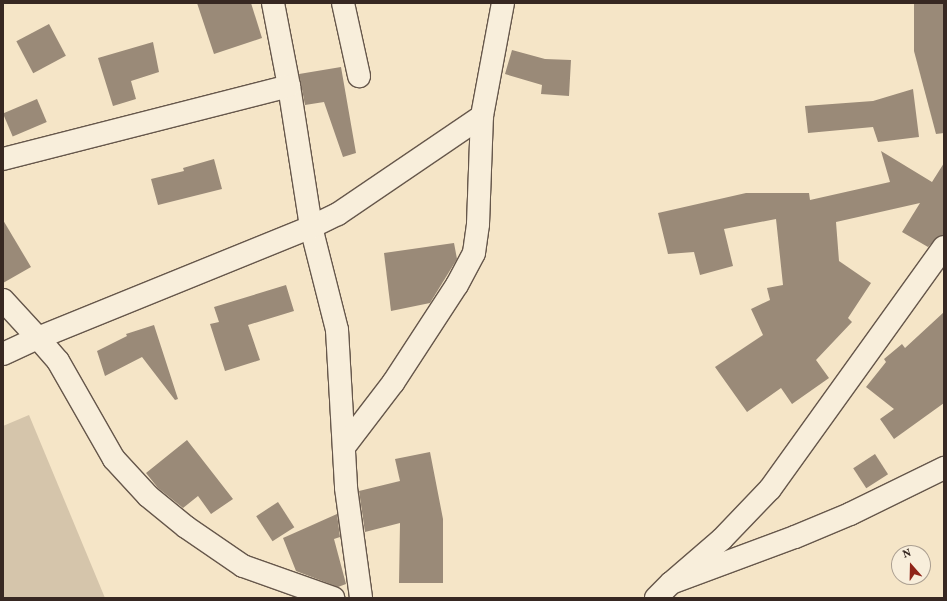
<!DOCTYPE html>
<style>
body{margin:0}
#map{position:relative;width:947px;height:601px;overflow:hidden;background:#f5e5c7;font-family:Vollkorn,serif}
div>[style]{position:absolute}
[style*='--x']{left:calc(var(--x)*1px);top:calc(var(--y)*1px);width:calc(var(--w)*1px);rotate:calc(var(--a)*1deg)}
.green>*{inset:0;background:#d5c5ab}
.building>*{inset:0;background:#9a8a78;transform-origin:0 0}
.roads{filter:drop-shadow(1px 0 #66574b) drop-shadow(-1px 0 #66574b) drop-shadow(0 1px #66574b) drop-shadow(0 -1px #66574b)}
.minor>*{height:22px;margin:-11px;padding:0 11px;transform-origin:11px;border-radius:11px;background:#f8eedb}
span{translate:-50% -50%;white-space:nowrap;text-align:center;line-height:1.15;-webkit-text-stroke:3px #f8eedb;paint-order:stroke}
.frame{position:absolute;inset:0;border:4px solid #372822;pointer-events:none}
.north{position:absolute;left:891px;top:545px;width:40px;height:40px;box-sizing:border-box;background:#f8eedb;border:1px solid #ab9f91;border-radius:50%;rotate:340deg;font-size:11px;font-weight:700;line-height:16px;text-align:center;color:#372822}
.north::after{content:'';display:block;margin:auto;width:14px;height:18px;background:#8f2418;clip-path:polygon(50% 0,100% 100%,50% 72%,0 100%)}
</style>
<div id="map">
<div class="green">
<i style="clip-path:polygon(29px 415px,105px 598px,3px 598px,3px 426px)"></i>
</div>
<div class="building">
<i style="clip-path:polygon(197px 3px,251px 3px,262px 38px,214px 54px)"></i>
<i style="clip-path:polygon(914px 3px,943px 3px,944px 133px,936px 134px,914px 51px)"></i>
<i style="left:49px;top:24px;width:36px;height:37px;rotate:62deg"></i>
<i style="clip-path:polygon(153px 42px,159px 72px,131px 81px,136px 99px,113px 106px,98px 58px)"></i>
<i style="clip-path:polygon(512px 50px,545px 59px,571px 60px,569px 96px,541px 94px,542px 85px,505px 74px)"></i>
<i style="clip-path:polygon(341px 67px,356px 153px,343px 157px,324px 102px,305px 105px,299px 74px)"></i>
<i style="clip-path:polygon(913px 89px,919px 137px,878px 142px,873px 127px,808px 133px,805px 106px,873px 101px)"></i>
<i style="left:37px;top:99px;width:25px;height:37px;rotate:67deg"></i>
<i style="clip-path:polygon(881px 151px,932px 182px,944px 163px,944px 235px,939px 236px,928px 247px,902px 232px,920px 203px,836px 222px,839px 261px,871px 283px,848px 318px,852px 322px,816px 360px,829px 378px,792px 404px,781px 388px,747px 412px,715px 367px,763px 335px,751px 309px,770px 300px,767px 288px,783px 285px,776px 219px,724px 229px,733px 266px,700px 275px,694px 252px,668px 254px,658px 213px,746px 193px,809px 193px,810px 200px,890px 182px)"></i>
<i style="clip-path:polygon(214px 159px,222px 189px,158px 205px,151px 179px,184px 171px,183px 168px)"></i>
<i style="clip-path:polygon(3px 220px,31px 267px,3px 283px)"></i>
<i style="clip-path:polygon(454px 243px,457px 259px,430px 303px,391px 311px,384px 253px)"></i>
<i style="clip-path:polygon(286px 285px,294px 311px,248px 325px,260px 360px,225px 371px,210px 324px,219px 322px,214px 307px)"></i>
<i style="clip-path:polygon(944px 312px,944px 403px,894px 439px,880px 419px,894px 409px,866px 387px,886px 362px,884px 359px,902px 344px,905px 348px)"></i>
<i style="clip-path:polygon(154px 325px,178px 399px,175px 400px,142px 357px,105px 376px,97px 351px,127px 336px,126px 334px)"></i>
<i style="clip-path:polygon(187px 440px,233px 499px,211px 514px,198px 496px,183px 508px,158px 488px,146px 473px)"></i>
<i style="clip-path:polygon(430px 452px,443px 519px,443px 583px,399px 583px,400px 523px,365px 532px,359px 491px,400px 481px,395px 459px)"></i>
<i style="left:875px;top:454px;width:24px;height:26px;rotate:57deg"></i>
<i style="left:278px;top:502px;width:30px;height:26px;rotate:57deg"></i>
<i style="clip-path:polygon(337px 514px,340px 537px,334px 539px,346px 584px,338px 587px,296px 571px,283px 538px)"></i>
</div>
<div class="roads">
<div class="minor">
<i style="--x:273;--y:3;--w:85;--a:79.1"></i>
<i style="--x:289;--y:86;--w:143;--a:81.1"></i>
<i style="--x:311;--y:227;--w:106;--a:75.8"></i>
<i style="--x:337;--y:330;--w:158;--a:86.7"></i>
<i style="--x:346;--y:488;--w:111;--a:82.2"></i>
<i style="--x:343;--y:3;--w:75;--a:77.6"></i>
<i style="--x:3;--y:159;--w:295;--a:-14.3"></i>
<i style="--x:3;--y:300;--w:52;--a:47.4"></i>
<i style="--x:38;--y:338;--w:295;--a:-22.1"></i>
<i style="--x:311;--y:227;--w:30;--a:-26"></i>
<i style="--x:338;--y:214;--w:174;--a:-34.2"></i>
<i style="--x:3;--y:354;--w:38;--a:-25"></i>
<i style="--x:38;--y:338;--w:30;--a:49"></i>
<i style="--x:58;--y:361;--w:113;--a:60.3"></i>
<i style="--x:114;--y:459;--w:50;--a:47.4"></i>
<i style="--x:148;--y:496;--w:49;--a:39.2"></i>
<i style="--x:186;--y:527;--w:69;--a:34.4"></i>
<i style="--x:243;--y:566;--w:96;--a:19.6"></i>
<i style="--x:344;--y:447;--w:81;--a:-52.6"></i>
<i style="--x:393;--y:383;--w:117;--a:-56.9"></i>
<i style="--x:457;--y:285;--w:36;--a:-62"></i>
<i style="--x:474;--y:253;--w:29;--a:-82"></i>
<i style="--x:478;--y:224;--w:108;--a:-87.9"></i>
<i style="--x:482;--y:116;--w:115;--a:-79.5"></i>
<i style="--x:671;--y:583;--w:67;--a:-40.8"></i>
<i style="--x:722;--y:539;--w:69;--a:-46.2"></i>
<i style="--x:770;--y:489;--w:298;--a:-54.3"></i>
<i style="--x:656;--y:598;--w:21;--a:-45"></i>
<i style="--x:671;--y:583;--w:132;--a:-20.4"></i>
<i style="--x:795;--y:537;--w:60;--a:-22.7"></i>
<i style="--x:850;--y:514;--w:105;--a:-26.1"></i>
</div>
</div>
<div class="frame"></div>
<div class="north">N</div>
</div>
